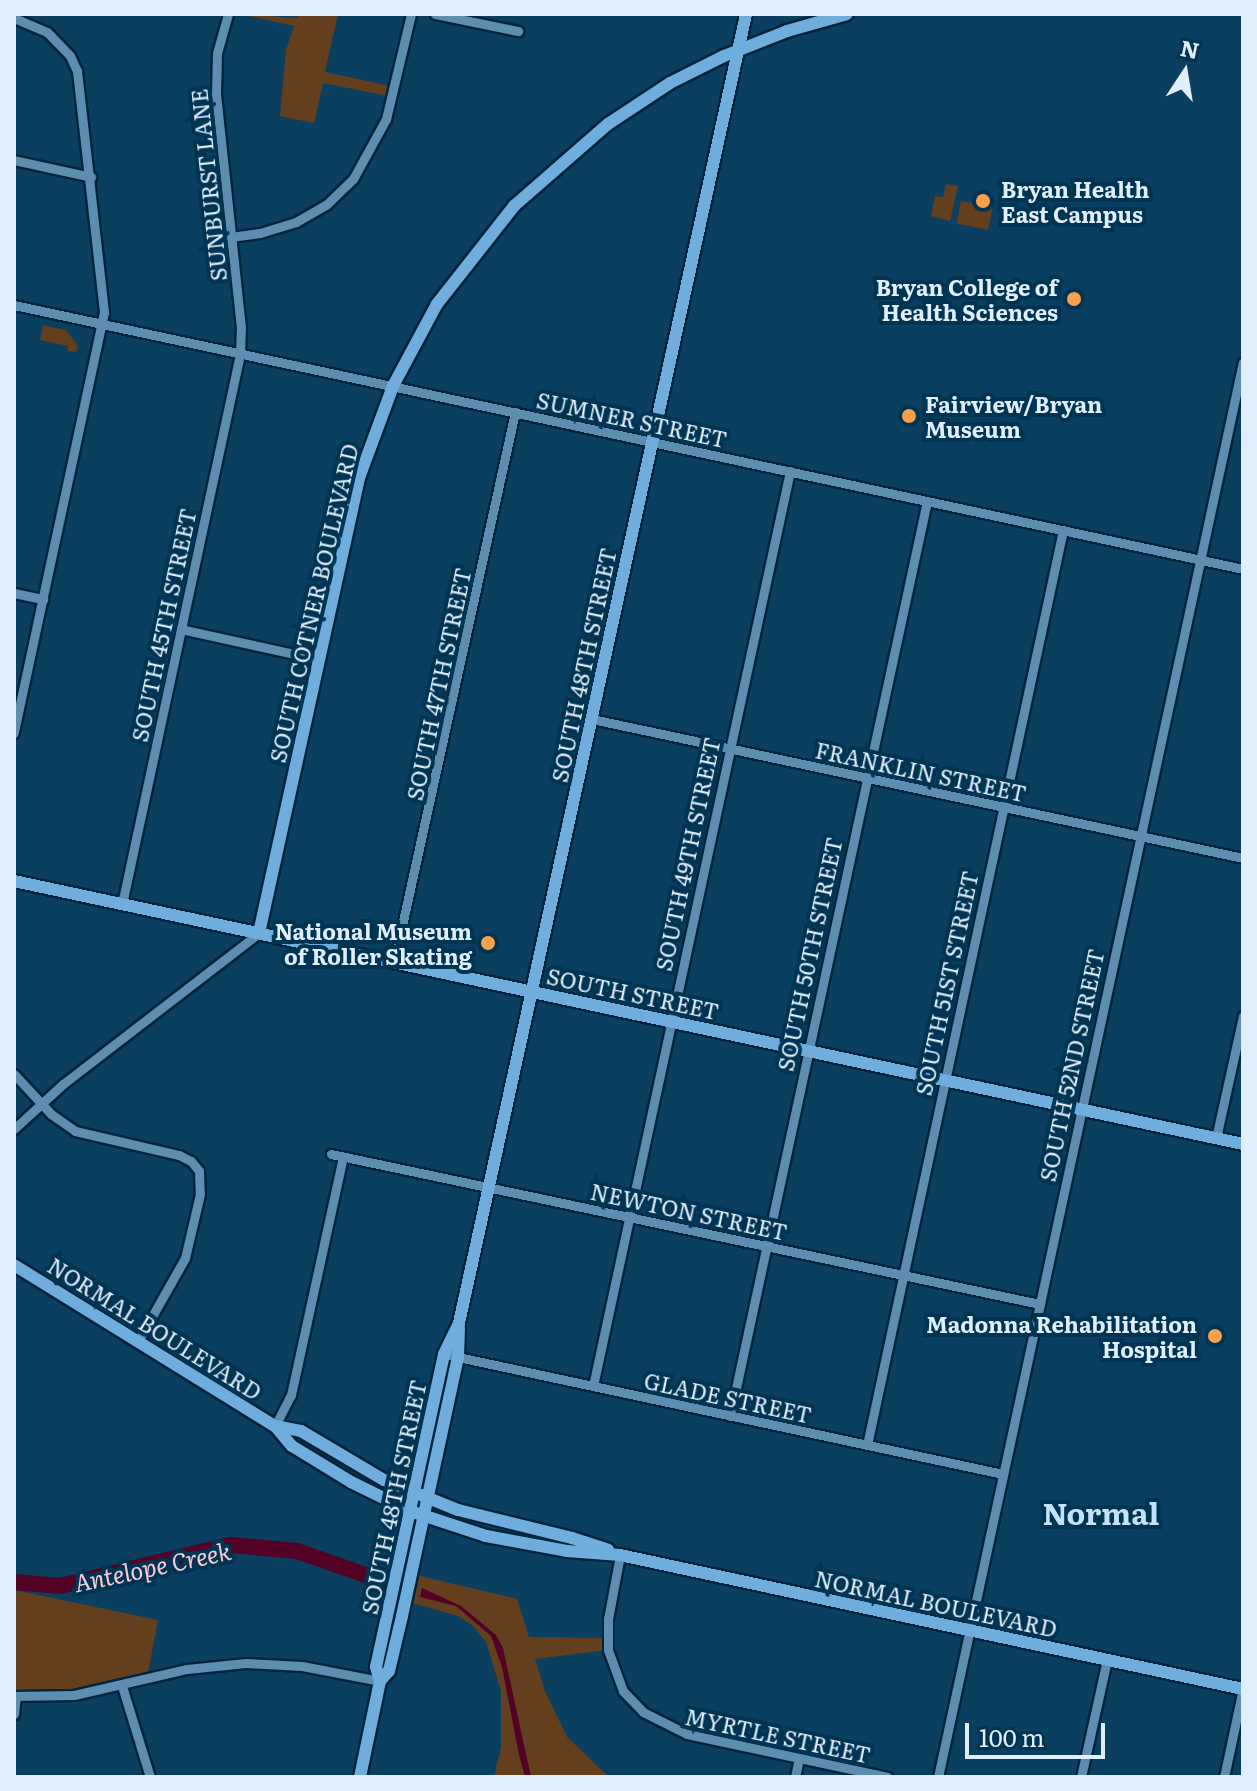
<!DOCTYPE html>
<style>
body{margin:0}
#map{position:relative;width:1257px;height:1791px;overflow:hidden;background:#0b3f5f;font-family:Literata,serif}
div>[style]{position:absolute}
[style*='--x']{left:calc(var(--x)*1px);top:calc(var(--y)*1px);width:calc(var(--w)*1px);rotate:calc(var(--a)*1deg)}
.green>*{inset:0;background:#633f1e;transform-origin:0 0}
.water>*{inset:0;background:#530226}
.river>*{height:16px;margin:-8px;padding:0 8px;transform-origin:8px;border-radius:8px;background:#530226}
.roads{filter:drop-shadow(2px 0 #00243c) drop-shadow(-2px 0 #00243c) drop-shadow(0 2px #00243c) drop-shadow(0 -2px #00243c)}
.minor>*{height:9px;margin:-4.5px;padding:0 4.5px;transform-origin:4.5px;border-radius:4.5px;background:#5d8db1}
.major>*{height:12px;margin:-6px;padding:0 6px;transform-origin:6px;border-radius:6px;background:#6eaddc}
.dots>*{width:22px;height:22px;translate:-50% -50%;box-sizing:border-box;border:4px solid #003453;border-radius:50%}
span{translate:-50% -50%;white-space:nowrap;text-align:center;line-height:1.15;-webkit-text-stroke:8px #003453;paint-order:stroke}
.street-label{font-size:22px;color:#e0effb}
.poi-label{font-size:22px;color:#e0effb;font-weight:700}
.left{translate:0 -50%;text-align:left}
.right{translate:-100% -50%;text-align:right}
.water-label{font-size:24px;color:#fac9d5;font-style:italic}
.district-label{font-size:30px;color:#c4e2fa;font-weight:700}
.frame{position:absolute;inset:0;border:16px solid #e0effb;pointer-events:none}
.north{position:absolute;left:1145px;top:32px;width:80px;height:80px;-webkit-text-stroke:6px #003453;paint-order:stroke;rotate:12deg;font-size:22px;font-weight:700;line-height:32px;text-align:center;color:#e0effb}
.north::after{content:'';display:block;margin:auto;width:28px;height:36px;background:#e0effb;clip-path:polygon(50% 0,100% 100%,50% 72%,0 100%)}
.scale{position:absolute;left:965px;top:1723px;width:140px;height:36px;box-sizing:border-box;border:4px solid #e0effb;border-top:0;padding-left:10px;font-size:24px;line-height:28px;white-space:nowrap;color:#e0effb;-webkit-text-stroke:6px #003453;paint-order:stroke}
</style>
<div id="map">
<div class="green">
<i style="clip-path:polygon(240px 14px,297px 18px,299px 14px,338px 14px,325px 72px,395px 87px,393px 97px,323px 83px,314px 123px,280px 116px,286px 50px,294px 26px)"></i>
<i style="clip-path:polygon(946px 184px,958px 186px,950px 221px,931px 216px,935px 196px,943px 197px)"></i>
<i style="left:961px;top:201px;width:32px;height:23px;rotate:11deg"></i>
<i style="clip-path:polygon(43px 325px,66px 330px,78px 346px,76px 352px,68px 351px,68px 346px,40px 340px)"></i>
<i style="clip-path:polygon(412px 1574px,517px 1599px,529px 1637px,607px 1638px,608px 1650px,535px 1659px,545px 1691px,567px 1737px,609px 1777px,494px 1777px,501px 1747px,501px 1691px,486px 1642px,472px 1625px,458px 1616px,406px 1601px)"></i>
<i style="clip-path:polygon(14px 1590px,158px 1620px,147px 1678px,100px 1691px,14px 1696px)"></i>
</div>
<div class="water">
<i style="clip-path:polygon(422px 1588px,461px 1606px,496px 1635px,503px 1648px,531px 1777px,525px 1777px,519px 1755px,502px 1667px,491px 1636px,456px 1606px,420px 1597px)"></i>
</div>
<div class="river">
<i style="--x:14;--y:1582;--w:46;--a:5"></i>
<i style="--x:60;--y:1586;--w:175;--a:-13.6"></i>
<i style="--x:230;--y:1545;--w:67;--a:5.1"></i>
<i style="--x:297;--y:1551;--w:88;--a:19.3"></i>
</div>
<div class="roads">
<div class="minor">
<i style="--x:435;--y:14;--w:85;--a:11.6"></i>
<i style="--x:14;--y:18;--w:36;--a:23"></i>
<i style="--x:47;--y:32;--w:33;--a:46"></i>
<i style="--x:70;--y:56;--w:17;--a:65"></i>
<i style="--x:77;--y:71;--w:243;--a:83.6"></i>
<i style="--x:104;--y:312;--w:431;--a:102.1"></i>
<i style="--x:14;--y:160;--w:79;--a:12.4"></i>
<i style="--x:231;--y:237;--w:29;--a:-8"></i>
<i style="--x:260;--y:233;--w:38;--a:-17"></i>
<i style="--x:296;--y:222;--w:34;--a:-30"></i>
<i style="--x:326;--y:205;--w:37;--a:-44"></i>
<i style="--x:353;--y:179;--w:68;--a:-61.2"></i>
<i style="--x:386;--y:119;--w:108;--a:-76.6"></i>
<i style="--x:14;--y:305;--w:1257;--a:12.12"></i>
<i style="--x:14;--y:593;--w:30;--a:12"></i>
<i style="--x:181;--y:629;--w:140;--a:12.4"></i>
<i style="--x:592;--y:719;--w:666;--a:12.05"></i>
<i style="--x:122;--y:904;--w:563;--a:-77.89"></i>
<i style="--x:240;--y:354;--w:26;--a:-88"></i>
<i style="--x:241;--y:328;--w:235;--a:-96.1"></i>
<i style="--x:216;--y:94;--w:41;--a:-88.6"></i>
<i style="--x:217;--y:53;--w:41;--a:-74.2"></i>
<i style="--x:394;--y:962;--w:563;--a:-77.59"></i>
<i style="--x:14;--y:1074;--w:54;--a:47.2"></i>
<i style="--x:51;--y:1114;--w:29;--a:35"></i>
<i style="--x:75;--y:1131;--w:107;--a:13"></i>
<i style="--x:179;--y:1155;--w:13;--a:27"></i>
<i style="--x:191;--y:1161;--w:13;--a:51"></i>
<i style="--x:199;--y:1171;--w:23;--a:88"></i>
<i style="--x:200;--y:1194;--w:66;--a:103.2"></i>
<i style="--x:185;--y:1258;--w:95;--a:119.5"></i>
<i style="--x:14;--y:1129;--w:67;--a:-42.6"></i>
<i style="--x:63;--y:1084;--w:247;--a:-37.6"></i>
<i style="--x:1216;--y:1138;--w:125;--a:-77.5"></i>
<i style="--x:331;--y:1154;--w:725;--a:11.95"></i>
<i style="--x:444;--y:1354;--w:572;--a:12.12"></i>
<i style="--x:593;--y:1386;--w:936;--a:-77.85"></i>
<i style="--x:730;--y:1416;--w:936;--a:-77.85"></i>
<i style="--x:275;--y:1426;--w:35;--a:-63"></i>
<i style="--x:291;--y:1395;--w:244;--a:-77.7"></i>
<i style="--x:867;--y:1445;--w:936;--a:-77.91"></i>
<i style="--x:620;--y:1555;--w:65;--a:100.6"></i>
<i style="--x:608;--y:1619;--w:31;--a:90"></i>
<i style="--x:608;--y:1650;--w:44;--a:69.9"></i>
<i style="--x:623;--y:1691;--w:29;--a:46"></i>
<i style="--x:643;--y:1712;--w:49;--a:26.6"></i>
<i style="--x:687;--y:1734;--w:205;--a:12.1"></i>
<i style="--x:122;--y:1686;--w:95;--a:72.9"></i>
<i style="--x:14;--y:1696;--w:60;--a:-1"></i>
<i style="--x:74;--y:1695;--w:116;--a:-13"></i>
<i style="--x:187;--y:1669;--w:59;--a:-5.8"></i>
<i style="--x:246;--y:1663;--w:56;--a:3.1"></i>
<i style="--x:302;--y:1666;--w:79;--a:10.9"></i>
<i style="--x:14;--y:1714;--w:18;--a:-84"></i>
<i style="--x:795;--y:1777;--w:19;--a:-78"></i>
<i style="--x:938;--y:1777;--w:1447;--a:-77.84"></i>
<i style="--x:1081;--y:1777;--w:120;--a:-77.5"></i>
<i style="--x:1224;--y:1777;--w:91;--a:-77.9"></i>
</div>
<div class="major">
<i style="--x:14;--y:881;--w:1257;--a:12.08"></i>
<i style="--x:259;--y:933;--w:466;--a:-77.6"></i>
<i style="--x:359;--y:478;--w:98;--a:-69.7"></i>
<i style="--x:393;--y:386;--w:93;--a:-61.8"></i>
<i style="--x:437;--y:304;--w:125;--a:-51.8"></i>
<i style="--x:514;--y:206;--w:125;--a:-41.1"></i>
<i style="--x:608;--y:124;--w:74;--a:-33.5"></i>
<i style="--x:670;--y:83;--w:60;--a:-26.6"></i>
<i style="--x:724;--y:56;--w:68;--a:-21.6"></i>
<i style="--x:787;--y:31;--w:62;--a:-15.8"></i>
<i style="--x:14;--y:1265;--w:307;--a:31.7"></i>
<i style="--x:275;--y:1426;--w:26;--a:11"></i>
<i style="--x:301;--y:1431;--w:96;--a:30.6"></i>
<i style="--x:384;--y:1480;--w:80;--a:22.1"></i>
<i style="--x:458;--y:1510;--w:117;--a:13.8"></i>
<i style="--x:572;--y:1538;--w:38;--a:18"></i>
<i style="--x:275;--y:1426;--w:26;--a:50"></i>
<i style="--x:292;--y:1446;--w:69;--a:31.4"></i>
<i style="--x:351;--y:1482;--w:66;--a:26.2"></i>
<i style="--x:410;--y:1511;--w:80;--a:18.2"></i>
<i style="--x:486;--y:1536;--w:82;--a:10.5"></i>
<i style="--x:567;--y:1551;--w:53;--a:4.3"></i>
<i style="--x:620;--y:1555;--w:637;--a:12.14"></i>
<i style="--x:380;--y:1681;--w:13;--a:-48"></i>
<i style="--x:389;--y:1671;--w:57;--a:-76.7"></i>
<i style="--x:402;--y:1616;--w:265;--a:-77.8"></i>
<i style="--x:458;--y:1357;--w:29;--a:-88"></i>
<i style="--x:360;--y:1777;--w:98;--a:-78.2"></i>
<i style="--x:380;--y:1681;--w:15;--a:-106"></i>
<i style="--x:376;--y:1667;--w:99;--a:-77.8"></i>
<i style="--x:397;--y:1570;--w:221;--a:-77.7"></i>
<i style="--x:444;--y:1354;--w:34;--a:-64"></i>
<i style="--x:459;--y:1323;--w:1340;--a:-77.63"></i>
</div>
</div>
<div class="dots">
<i style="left:983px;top:201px;background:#f8a04b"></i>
<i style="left:1074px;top:299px;background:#f8a04b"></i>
<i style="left:909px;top:416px;background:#f8a04b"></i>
<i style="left:488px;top:943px;background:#f8a04b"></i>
<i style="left:1215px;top:1336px;background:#f8a04b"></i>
</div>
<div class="street-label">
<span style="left:208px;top:185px;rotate:-96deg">SUNBURST LANE</span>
<span style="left:632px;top:419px;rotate:12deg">SUMNER STREET</span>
<span style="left:313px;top:603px;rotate:-77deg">SOUTH COTNER BOULEVARD</span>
<span style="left:163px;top:625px;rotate:-78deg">SOUTH 45TH STREET</span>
<span style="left:583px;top:665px;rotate:-78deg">SOUTH 48TH STREET</span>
<span style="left:438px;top:684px;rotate:-78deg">SOUTH 47TH STREET</span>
<span style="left:921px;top:771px;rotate:12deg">FRANKLIN STREET</span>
<span style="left:687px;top:854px;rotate:-78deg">SOUTH 49TH STREET</span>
<span style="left:809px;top:954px;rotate:-78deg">SOUTH 50TH STREET</span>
<span style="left:946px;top:983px;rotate:-78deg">SOUTH 51ST STREET</span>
<span style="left:633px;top:993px;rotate:12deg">SOUTH STREET</span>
<span style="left:1071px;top:1065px;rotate:-78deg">SOUTH 52ND STREET</span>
<span style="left:689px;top:1211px;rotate:12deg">NEWTON STREET</span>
<span style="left:155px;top:1328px;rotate:32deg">NORMAL BOULEVARD</span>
<span style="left:728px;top:1397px;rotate:12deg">GLADE STREET</span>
<span style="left:393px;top:1497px;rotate:-78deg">SOUTH 48TH STREET</span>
<span style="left:936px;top:1603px;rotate:12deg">NORMAL BOULEVARD</span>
<span style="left:778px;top:1735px;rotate:12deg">MYRTLE STREET</span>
</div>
<div class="poi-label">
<span class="left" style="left:1001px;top:201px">Bryan Health<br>East Campus</span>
<span class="right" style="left:1058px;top:299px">Bryan College of<br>Health Sciences</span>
<span class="left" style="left:925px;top:416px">Fairview/Bryan<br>Museum</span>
<span class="right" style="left:472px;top:943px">National Museum<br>of Roller Skating</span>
<span class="right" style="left:1197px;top:1336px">Madonna Rehabilitation<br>Hospital</span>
</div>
<div class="water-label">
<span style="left:152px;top:1566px;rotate:-12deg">Antelope Creek</span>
</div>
<div class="district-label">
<span style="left:1101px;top:1512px">Normal</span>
</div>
<div class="frame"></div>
<div class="north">N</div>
<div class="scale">100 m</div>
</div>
